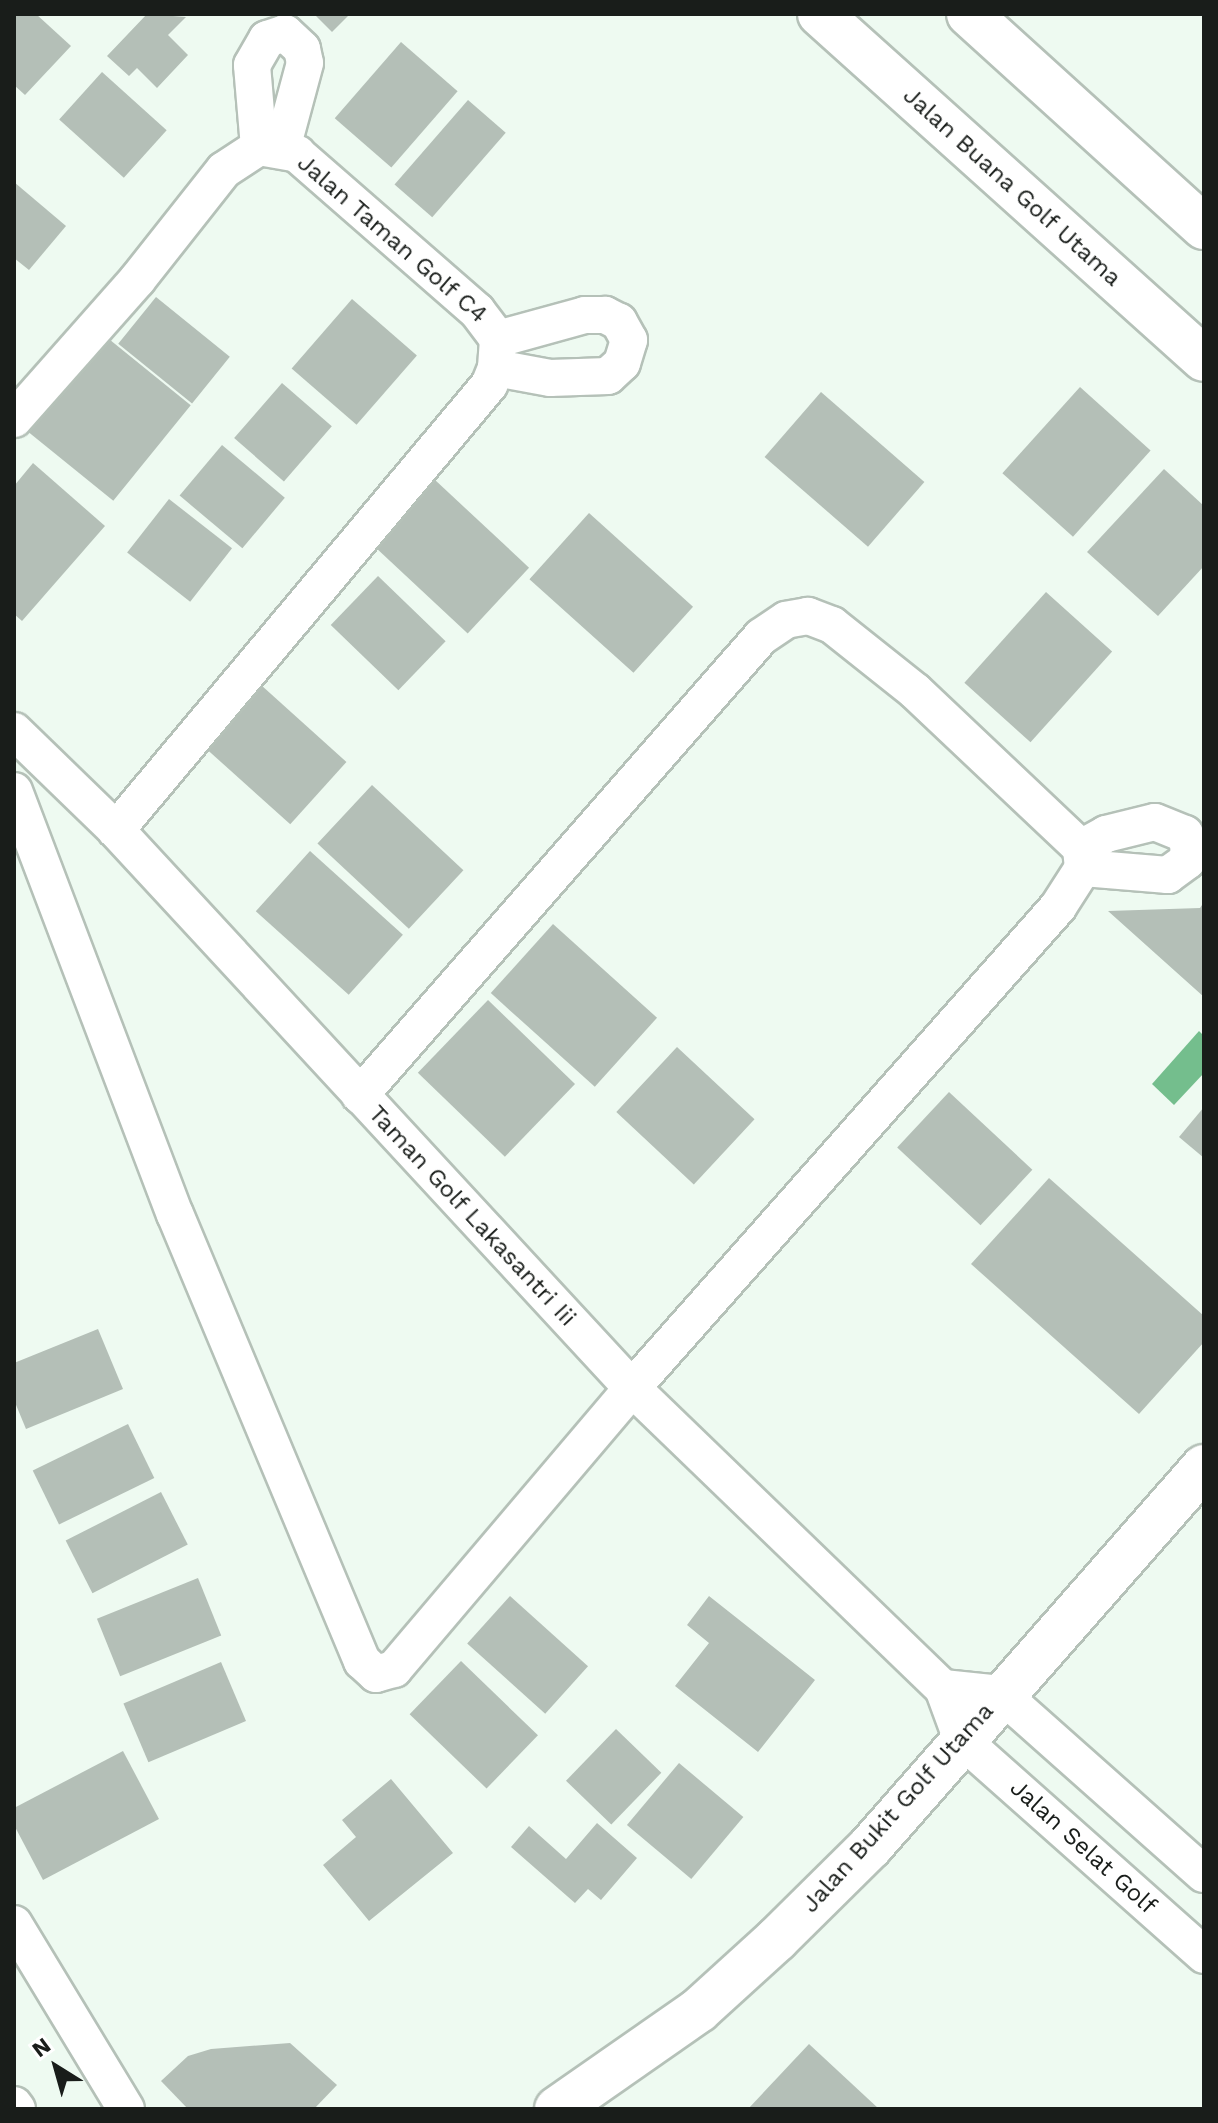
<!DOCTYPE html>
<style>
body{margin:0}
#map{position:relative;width:1218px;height:2123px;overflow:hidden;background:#eefaf1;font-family:"Work Sans",sans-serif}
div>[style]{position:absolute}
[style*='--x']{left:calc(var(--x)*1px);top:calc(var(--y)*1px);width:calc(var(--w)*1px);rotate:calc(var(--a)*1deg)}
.water>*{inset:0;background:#74be8d}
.building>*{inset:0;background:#b4bfb7;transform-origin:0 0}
.roads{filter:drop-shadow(2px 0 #b5c1b8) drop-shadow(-2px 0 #b5c1b8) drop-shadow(0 2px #b5c1b8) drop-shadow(0 -2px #b5c1b8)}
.street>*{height:36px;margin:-18px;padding:0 18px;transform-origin:18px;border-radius:18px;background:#fff}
.secondary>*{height:44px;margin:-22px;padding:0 22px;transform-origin:22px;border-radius:22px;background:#fff}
span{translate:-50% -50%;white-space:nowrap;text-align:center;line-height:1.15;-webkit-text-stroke:8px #fff;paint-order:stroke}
.street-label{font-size:24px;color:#191d1a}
.frame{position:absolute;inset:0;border:16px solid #191d1a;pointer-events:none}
.north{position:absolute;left:16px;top:2027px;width:80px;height:80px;-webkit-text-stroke:6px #fff;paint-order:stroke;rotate:323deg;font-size:22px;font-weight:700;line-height:32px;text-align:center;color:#191d1a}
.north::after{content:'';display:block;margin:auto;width:28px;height:36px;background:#191d1a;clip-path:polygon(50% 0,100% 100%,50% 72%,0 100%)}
</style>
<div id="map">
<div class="water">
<i style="clip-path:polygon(1199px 1031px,1204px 1036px,1204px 1073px,1174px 1105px,1152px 1084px)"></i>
</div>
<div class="building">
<i style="clip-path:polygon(14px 14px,36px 14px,71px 46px,25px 95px,14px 85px)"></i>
<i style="clip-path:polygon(147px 14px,186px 17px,168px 35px,188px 55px,157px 88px,137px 68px,129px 76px,107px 56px)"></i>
<i style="clip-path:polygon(314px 14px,350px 14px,332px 32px)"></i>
<i style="left:401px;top:42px;width:75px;height:101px;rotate:41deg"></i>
<i style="left:102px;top:72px;width:87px;height:64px;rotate:42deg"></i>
<i style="left:468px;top:100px;width:50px;height:112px;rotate:41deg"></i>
<i style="clip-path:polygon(14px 182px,66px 226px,29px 270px,14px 258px)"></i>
<i style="left:156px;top:297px;width:95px;height:60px;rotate:39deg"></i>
<i style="left:352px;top:299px;width:86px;height:92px;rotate:41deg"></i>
<i style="left:99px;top:331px;width:118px;height:123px;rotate:39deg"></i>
<i style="left:282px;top:383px;width:66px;height:73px;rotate:41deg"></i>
<i style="left:1080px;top:387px;width:95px;height:116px;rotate:42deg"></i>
<i style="left:821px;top:392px;width:137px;height:86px;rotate:41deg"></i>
<i style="left:222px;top:445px;width:82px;height:66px;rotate:40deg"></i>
<i style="clip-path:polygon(33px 463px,105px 526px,22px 621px,14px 614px,14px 486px)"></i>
<i style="clip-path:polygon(1164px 469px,1204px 506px,1204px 566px,1158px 616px,1087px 552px)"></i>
<i style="left:434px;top:479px;width:130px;height:90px;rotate:43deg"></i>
<i style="left:169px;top:499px;width:80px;height:68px;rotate:38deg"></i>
<i style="left:589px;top:513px;width:140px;height:89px;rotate:42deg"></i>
<i style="left:378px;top:576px;width:94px;height:68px;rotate:44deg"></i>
<i style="left:1046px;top:592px;width:89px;height:122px;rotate:42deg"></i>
<i style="left:261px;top:685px;width:115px;height:84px;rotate:42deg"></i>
<i style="left:372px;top:785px;width:125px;height:80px;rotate:43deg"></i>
<i style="left:310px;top:851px;width:125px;height:81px;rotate:42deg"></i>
<i style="clip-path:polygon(1204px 902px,1204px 997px,1108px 911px,1200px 908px)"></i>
<i style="left:553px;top:924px;width:140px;height:93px;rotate:42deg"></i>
<i style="left:488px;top:1000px;width:121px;height:101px;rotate:44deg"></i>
<i style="left:677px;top:1047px;width:106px;height:89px;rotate:43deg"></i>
<i style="left:949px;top:1092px;width:114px;height:76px;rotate:43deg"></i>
<i style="clip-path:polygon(1204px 1107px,1204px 1158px,1179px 1137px)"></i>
<i style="clip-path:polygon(1049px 1178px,1204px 1316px,1204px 1342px,1139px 1414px,971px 1264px)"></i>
<i style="clip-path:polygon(98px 1329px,123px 1389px,26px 1429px,14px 1400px,14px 1363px)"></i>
<i style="left:128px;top:1424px;width:60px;height:106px;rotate:64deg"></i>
<i style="left:161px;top:1492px;width:59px;height:107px;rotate:63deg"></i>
<i style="left:198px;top:1578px;width:62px;height:109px;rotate:68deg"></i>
<i style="left:510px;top:1596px;width:105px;height:64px;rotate:42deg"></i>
<i style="clip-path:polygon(709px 1596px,815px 1680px,758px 1752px,675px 1686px,709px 1643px,687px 1625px)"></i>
<i style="left:461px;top:1661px;width:107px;height:74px;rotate:44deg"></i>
<i style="left:221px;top:1662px;width:64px;height:106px;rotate:67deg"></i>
<i style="left:616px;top:1729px;width:63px;height:72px;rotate:44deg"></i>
<i style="clip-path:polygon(123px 1751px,159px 1819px,43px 1880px,14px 1825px,14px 1808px)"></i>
<i style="left:679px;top:1763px;width:84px;height:81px;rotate:40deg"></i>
<i style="clip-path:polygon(391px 1779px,453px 1853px,369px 1921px,323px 1865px,356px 1837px,342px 1820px)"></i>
<i style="clip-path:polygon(597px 1823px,637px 1858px,601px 1900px,588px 1889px,575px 1903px,511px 1847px,529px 1826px,566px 1859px)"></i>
<i style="clip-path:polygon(290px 2043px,337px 2085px,314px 2109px,188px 2109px,161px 2081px,188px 2056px,211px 2049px)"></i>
<i style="clip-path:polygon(809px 2044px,879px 2109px,748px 2109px)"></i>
</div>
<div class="roads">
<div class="street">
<i style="--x:259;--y:147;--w:82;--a:-94.9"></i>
<i style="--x:252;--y:65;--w:30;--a:-60"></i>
<i style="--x:267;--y:39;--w:19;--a:-18"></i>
<i style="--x:285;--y:33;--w:23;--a:43"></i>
<i style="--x:302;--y:49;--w:14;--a:78"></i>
<i style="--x:305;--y:63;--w:88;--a:105.1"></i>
<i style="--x:496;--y:368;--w:55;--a:10.5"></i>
<i style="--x:550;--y:378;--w:58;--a:-2"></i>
<i style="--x:608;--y:376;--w:19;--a:-43"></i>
<i style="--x:622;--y:363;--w:24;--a:-73"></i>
<i style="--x:629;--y:340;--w:21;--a:-119"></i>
<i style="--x:619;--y:322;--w:16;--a:-153"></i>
<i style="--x:605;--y:315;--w:20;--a:180"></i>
<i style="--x:585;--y:315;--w:90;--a:164.6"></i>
<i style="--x:14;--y:419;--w:186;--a:-48.5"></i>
<i style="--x:137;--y:280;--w:140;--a:-51.7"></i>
<i style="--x:224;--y:170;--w:42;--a:-33.3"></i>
<i style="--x:259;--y:147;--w:39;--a:10"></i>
<i style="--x:297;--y:154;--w:239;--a:41.1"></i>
<i style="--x:477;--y:311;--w:35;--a:53"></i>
<i style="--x:498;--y:339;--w:29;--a:94"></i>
<i style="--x:496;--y:368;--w:18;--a:112"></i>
<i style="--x:489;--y:385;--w:581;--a:129.97"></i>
<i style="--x:14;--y:731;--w:142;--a:44.1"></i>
<i style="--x:116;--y:830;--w:760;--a:47.24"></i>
<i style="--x:632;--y:1388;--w:432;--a:44"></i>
<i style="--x:943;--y:1688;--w:55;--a:69.9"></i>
<i style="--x:962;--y:1740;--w:324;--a:41.6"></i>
<i style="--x:14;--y:791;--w:453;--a:69.2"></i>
<i style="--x:175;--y:1214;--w:485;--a:67.3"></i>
<i style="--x:362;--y:1661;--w:19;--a:43"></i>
<i style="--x:376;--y:1674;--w:19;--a:-16"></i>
<i style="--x:394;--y:1669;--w:368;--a:-49.7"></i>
<i style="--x:632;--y:1388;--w:643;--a:-48.47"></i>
<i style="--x:1058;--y:907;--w:46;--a:-57.3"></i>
<i style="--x:1083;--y:868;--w:20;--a:-96"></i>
<i style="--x:1081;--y:848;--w:228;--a:-136.6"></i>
<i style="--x:915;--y:691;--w:106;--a:-141.5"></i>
<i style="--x:832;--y:625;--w:26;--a:-159"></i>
<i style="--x:808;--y:616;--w:22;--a:170"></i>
<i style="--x:786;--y:620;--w:30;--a:146"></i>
<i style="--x:761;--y:637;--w:609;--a:131.2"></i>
<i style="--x:1081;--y:848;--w:29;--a:-29"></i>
<i style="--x:1106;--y:834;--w:50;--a:-13.8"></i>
<i style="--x:1155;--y:822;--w:32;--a:22"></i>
<i style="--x:1185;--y:834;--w:15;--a:74"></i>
<i style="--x:1189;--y:848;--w:13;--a:99"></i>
<i style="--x:1187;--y:861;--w:24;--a:144"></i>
<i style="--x:1168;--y:875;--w:85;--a:-175.3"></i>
<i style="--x:943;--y:1688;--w:58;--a:5.9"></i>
<i style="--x:1001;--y:1694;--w:271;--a:41.6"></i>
<i style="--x:14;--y:1924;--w:216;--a:58.8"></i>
<i style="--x:14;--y:2105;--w:5;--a:53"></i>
</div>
<div class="secondary">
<i style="--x:820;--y:14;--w:516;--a:41.94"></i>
<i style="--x:969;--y:14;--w:317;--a:42.2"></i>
<i style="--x:557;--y:2109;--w:173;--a:-34.9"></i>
<i style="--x:699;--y:2010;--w:105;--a:-42.3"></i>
<i style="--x:777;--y:1939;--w:131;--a:-44.7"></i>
<i style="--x:870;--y:1847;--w:506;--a:-48.69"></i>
</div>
</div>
<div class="street-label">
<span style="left:1012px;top:187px;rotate:42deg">Jalan Buana Golf Utama</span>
<span style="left:392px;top:239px;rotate:41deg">Jalan Taman Golf C4</span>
<span style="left:472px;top:1216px;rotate:47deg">Taman Golf Lakasantri Iii</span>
<span style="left:898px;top:1808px;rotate:-48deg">Jalan Bukit Golf Utama</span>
<span style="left:1083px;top:1847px;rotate:42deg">Jalan Selat Golf</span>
</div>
<div class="frame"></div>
<div class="north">N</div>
</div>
